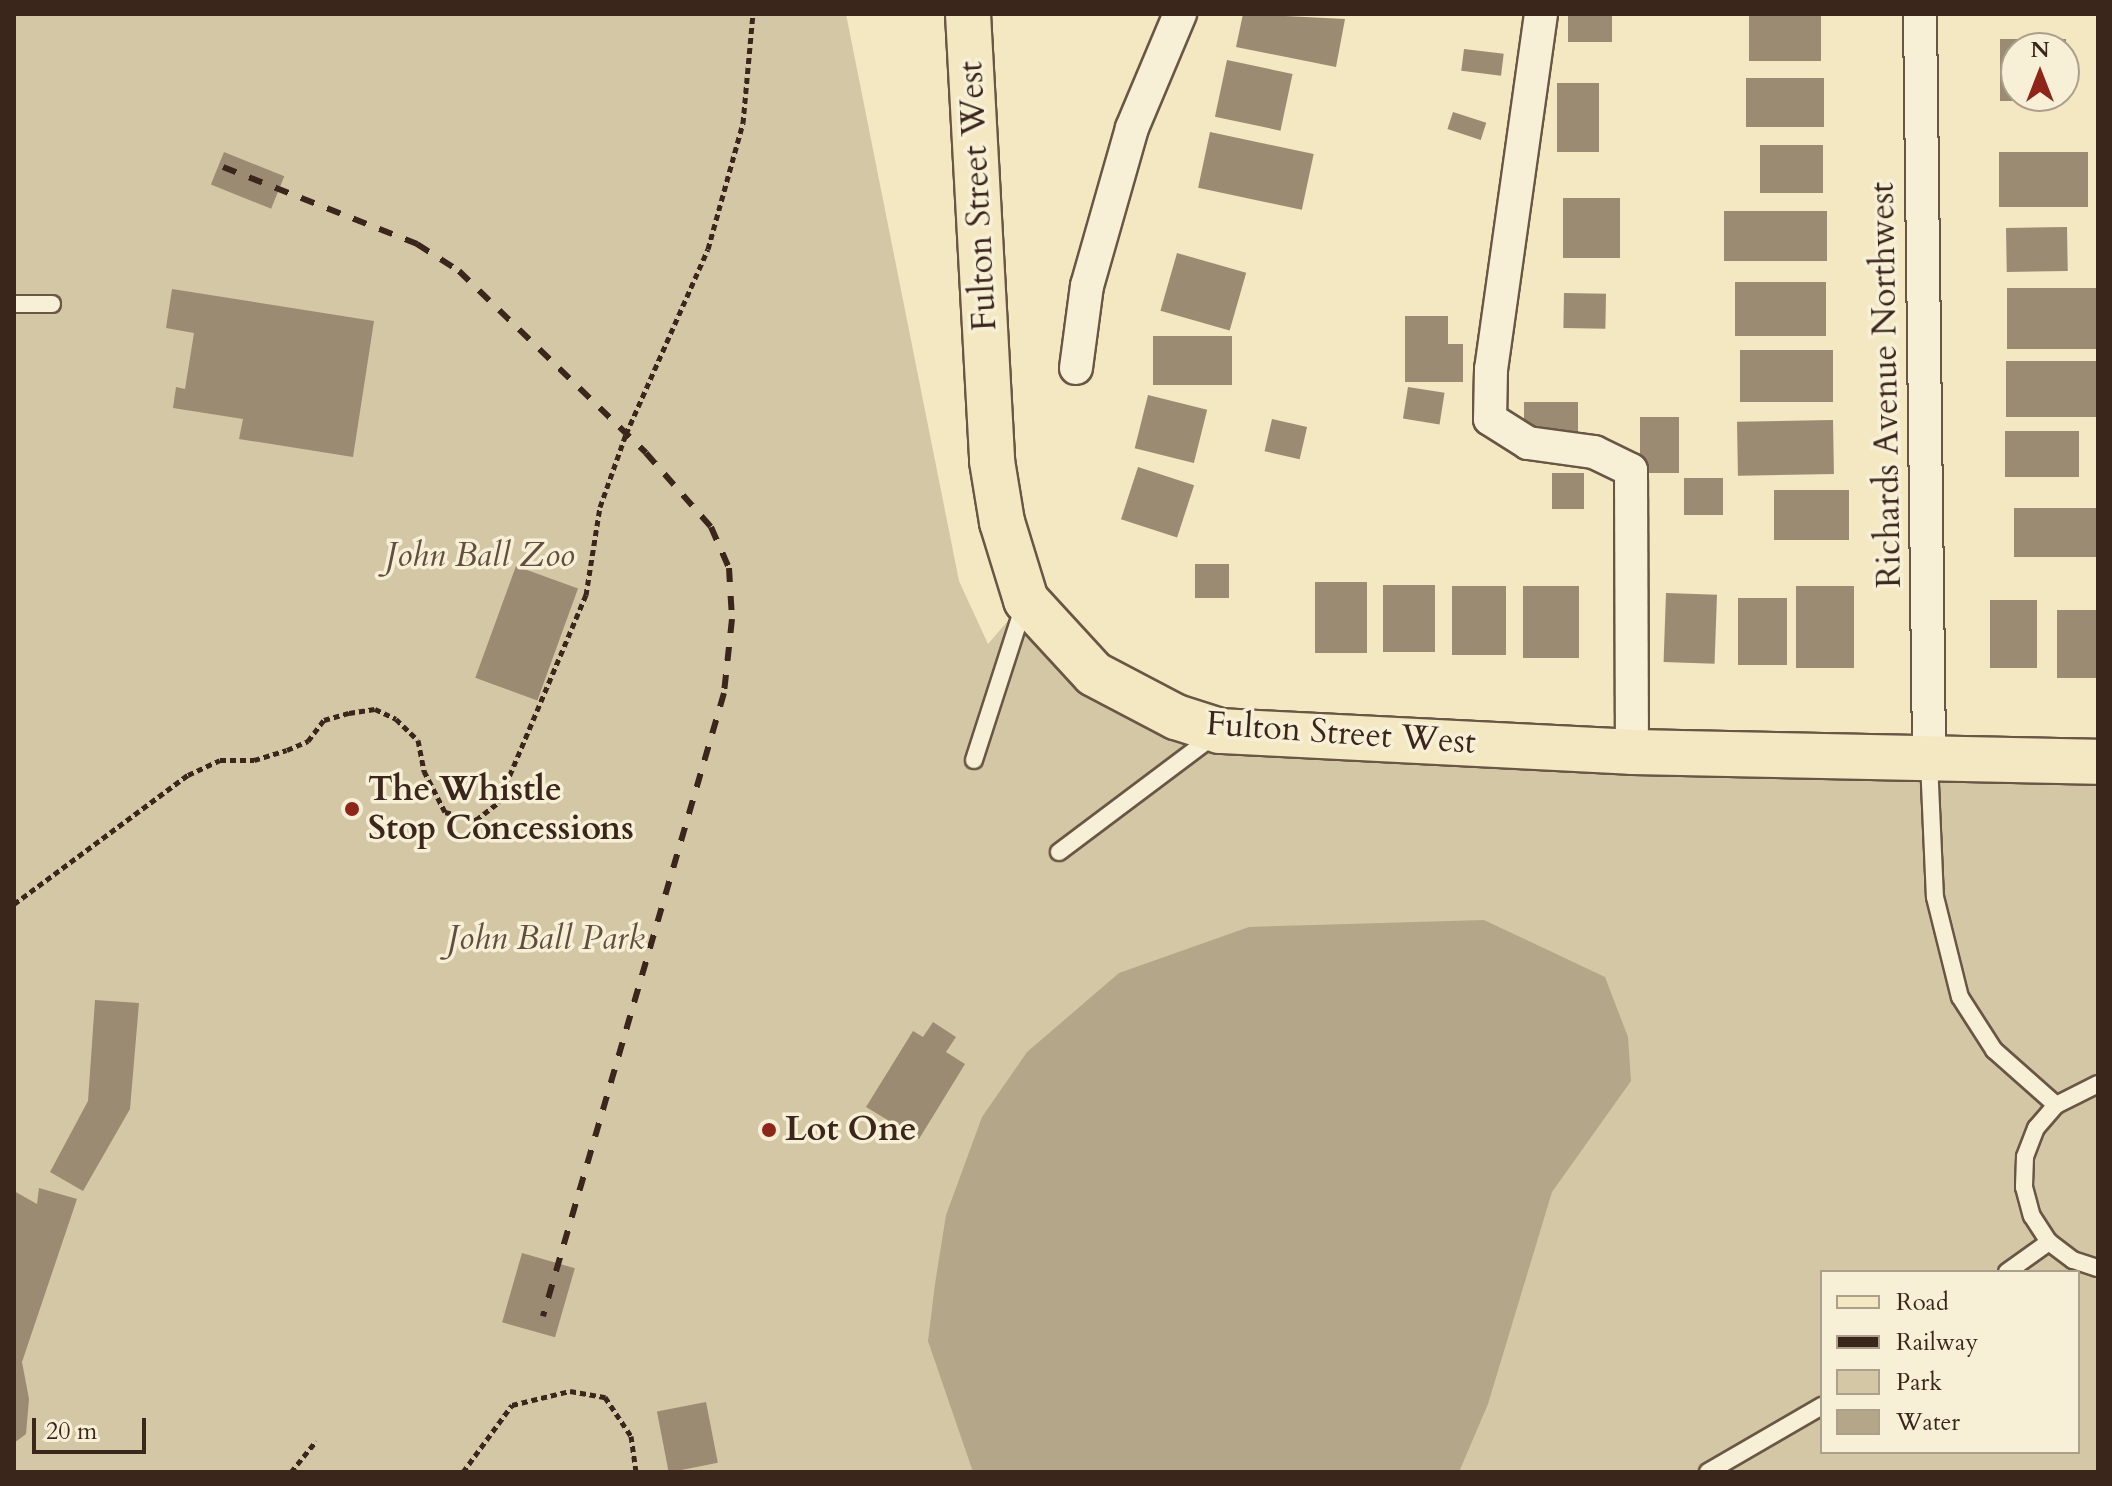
<!DOCTYPE html>
<style>
body{margin:0}
#map{position:relative;width:2112px;height:1486px;overflow:hidden;background:#f3e8c1;font-family:Cardo,serif}
div>[style]{position:absolute}
[style*='--x']{left:calc(var(--x)*1px);top:calc(var(--y)*1px);width:calc(var(--w)*1px);rotate:calc(var(--a)*1deg)}
.green>*{inset:0;background:#d4c7a5}
.water>*{inset:0;background:#b4a689}
.building>*{inset:0;background:#9b8b72;transform-origin:0 0}
.path>*{height:5px;margin-top:-2.5px;transform-origin:0;background:repeating-linear-gradient(90deg,#3b261c 0 6px,transparent 0 10px)}
.roads{filter:drop-shadow(2px 0 #695645) drop-shadow(-2px 0 #695645) drop-shadow(0 2px #695645) drop-shadow(0 -2px #695645)}
.service>*{height:16px;margin:-8px;padding:0 8px;transform-origin:8px;border-radius:8px;background:#f7f0d7}
.minor>*{height:32px;margin:-16px;padding:0 16px;transform-origin:16px;border-radius:16px;background:#f7f0d7}
.primary>*{height:44px;margin:-22px;padding:0 22px;transform-origin:22px;border-radius:22px;background:#f3e8c1}
.rail>*{height:6px;margin-top:-3px;transform-origin:0;background:repeating-linear-gradient(90deg,#3b261c 0 14px,transparent 0 28px)}
.dots>*{width:22px;height:22px;translate:-50% -50%;box-sizing:border-box;border:4px solid #f7f0d7;border-radius:50%}
span{translate:-50% -50%;white-space:nowrap;text-align:center;line-height:1.15;-webkit-text-stroke:7px #f7f0d7;paint-order:stroke}
.street-label{font-size:34px;color:#3b261c}
.park-label{font-size:34px;color:#614e3e;font-style:italic}
.poi-label{font-size:34px;color:#3b261c;font-weight:700}
.left{translate:0 -50%;text-align:left}
.frame{position:absolute;inset:0;border:16px solid #3b261c;pointer-events:none}
.legend{position:absolute;left:1820px;top:1270px;width:260px;height:184px;box-sizing:border-box;background:#f7f0d7;border:2px solid #ac9f8c;margin:0;padding:10px 14px;list-style:none;font-size:24px;color:#3b261c}
.legend li{display:flex;align-items:center;gap:16px;height:40px}
.legend b{width:40px;border:2px solid #ac9f8c}
.north{position:absolute;left:2000px;top:32px;width:80px;height:80px;box-sizing:border-box;background:#f7f0d7;border:2px solid #ac9f8c;border-radius:50%;rotate:0deg;font-size:22px;font-weight:700;line-height:32px;text-align:center;color:#3b261c}
.north::after{content:'';display:block;margin:auto;width:28px;height:36px;background:#8f2418;clip-path:polygon(50% 0,100% 100%,50% 72%,0 100%)}
.scale{position:absolute;left:32px;top:1418px;width:114px;height:36px;box-sizing:border-box;border:4px solid #3b261c;border-top:0;padding-left:10px;font-size:24px;line-height:28px;white-space:nowrap;color:#3b261c;-webkit-text-stroke:6px #f7f0d7;paint-order:stroke}
</style>
<div id="map">
<div class="green">
<i style="clip-path:polygon(evenodd,14px 14px,846px 14px,959px 581px,988px 644px,1026px 600px,1176px 717px,2098px 762px,2098px 1472px,14px 1472px,14px 14px,1822px 1272px,2078px 1272px,2078px 1452px,1822px 1452px,1822px 1272px)"></i>
</div>
<div class="water">
<i style="clip-path:polygon(1484px 920px,1605px 977px,1628px 1037px,1631px 1081px,1552px 1192px,1488px 1404px,1459px 1472px,973px 1472px,928px 1341px,935px 1284px,946px 1215px,982px 1117px,1027px 1052px,1119px 973px,1249px 927px)"></i>
</div>
<div class="building">
<i style="clip-path:polygon(1243px 14px,1345px 19px,1336px 67px,1236px 47px)"></i>
<i style="left:1568px;top:14px;width:44px;height:28px"></i>
<i style="left:1749px;top:14px;width:72px;height:47px"></i>
<i style="clip-path:polygon(2000px 39px,2066px 39px,2066px 48px,2016px 48px,2016px 96px,2066px 96px,2066px 101px,2000px 101px)"></i>
<i style="left:1464px;top:49px;width:40px;height:22px;rotate:7deg"></i>
<i style="left:1227px;top:60px;width:67px;height:58px;rotate:12deg"></i>
<i style="left:1746px;top:78px;width:78px;height:49px"></i>
<i style="left:1557px;top:83px;width:42px;height:69px"></i>
<i style="left:1453px;top:112px;width:35px;height:18px;rotate:18deg"></i>
<i style="left:1210px;top:132px;width:106px;height:57px;rotate:12deg"></i>
<i style="left:1760px;top:145px;width:63px;height:48px"></i>
<i style="left:224px;top:152px;width:65px;height:35px;rotate:22deg"></i>
<i style="left:1999px;top:152px;width:89px;height:55px"></i>
<i style="left:1563px;top:198px;width:57px;height:60px"></i>
<i style="left:1724px;top:211px;width:103px;height:50px"></i>
<i style="left:2067px;top:227px;width:44px;height:61px;rotate:89deg"></i>
<i style="left:1177px;top:253px;width:72px;height:60px;rotate:16deg"></i>
<i style="left:1735px;top:282px;width:91px;height:54px"></i>
<i style="left:2007px;top:288px;width:89px;height:61px"></i>
<i style="clip-path:polygon(172px 289px,374px 321px,353px 457px,239px 439px,243px 419px,173px 408px,176px 387px,185px 389px,194px 333px,166px 328px)"></i>
<i style="left:1564px;top:293px;width:42px;height:35px;rotate:1deg"></i>
<i style="clip-path:polygon(1405px 316px,1448px 316px,1448px 344px,1463px 344px,1463px 382px,1405px 382px)"></i>
<i style="left:1153px;top:336px;width:79px;height:49px"></i>
<i style="left:1740px;top:350px;width:93px;height:52px"></i>
<i style="left:2006px;top:361px;width:90px;height:56px"></i>
<i style="left:1408px;top:387px;width:37px;height:32px;rotate:9deg"></i>
<i style="left:1148px;top:395px;width:61px;height:55px;rotate:14deg"></i>
<i style="left:1524px;top:402px;width:54px;height:30px"></i>
<i style="left:1640px;top:417px;width:39px;height:56px"></i>
<i style="left:1272px;top:419px;width:36px;height:33px;rotate:13deg"></i>
<i style="left:1833px;top:420px;width:54px;height:96px;rotate:89deg"></i>
<i style="left:2005px;top:431px;width:74px;height:46px"></i>
<i style="left:1138px;top:467px;width:59px;height:55px;rotate:18deg"></i>
<i style="left:1552px;top:473px;width:32px;height:36px"></i>
<i style="left:1684px;top:478px;width:39px;height:37px"></i>
<i style="left:1774px;top:490px;width:75px;height:50px"></i>
<i style="left:2014px;top:508px;width:84px;height:49px"></i>
<i style="left:1195px;top:564px;width:34px;height:34px"></i>
<i style="left:516px;top:566px;width:66px;height:119px;rotate:20deg"></i>
<i style="left:1315px;top:582px;width:52px;height:71px"></i>
<i style="left:1383px;top:585px;width:52px;height:67px"></i>
<i style="left:1452px;top:586px;width:54px;height:69px"></i>
<i style="left:1523px;top:586px;width:56px;height:72px"></i>
<i style="left:1796px;top:586px;width:58px;height:82px"></i>
<i style="left:1666px;top:593px;width:51px;height:69px;rotate:2deg"></i>
<i style="left:1738px;top:598px;width:49px;height:67px"></i>
<i style="left:1990px;top:600px;width:47px;height:68px"></i>
<i style="left:2057px;top:610px;width:41px;height:68px"></i>
<i style="clip-path:polygon(95px 1000px,139px 1003px,130px 1109px,83px 1191px,50px 1172px,88px 1101px)"></i>
<i style="clip-path:polygon(933px 1022px,956px 1037px,946px 1052px,965px 1064px,919px 1139px,866px 1107px,913px 1031px,923px 1037px)"></i>
<i style="clip-path:polygon(39px 1188px,77px 1199px,22px 1362px,29px 1399px,26px 1434px,14px 1443px,14px 1191px,37px 1204px)"></i>
<i style="left:522px;top:1253px;width:55px;height:72px;rotate:16deg"></i>
<i style="left:706px;top:1402px;width:62px;height:50px;rotate:79deg"></i>
</div>
<div class="path">
<i style="--x:14;--y:904;--w:217;--a:-36.6"></i>
<i style="--x:188;--y:775;--w:35;--a:-25"></i>
<i style="--x:220;--y:760;--w:34;--a:0"></i>
<i style="--x:254;--y:760;--w:34;--a:-17"></i>
<i style="--x:287;--y:750;--w:23;--a:-23"></i>
<i style="--x:308;--y:741;--w:26;--a:-53"></i>
<i style="--x:324;--y:720;--w:26;--a:-16"></i>
<i style="--x:349;--y:713;--w:26;--a:-9"></i>
<i style="--x:375;--y:709;--w:23;--a:25"></i>
<i style="--x:396;--y:719;--w:30;--a:44"></i>
<i style="--x:418;--y:740;--w:32;--a:79"></i>
<i style="--x:424;--y:771;--w:46;--a:62.9"></i>
<i style="--x:445;--y:812;--w:32;--a:14"></i>
<i style="--x:476;--y:820;--w:28;--a:-38"></i>
<i style="--x:498;--y:803;--w:226;--a:-67.1"></i>
<i style="--x:586;--y:595;--w:89;--a:-81"></i>
<i style="--x:600;--y:507;--w:77;--a:-70.4"></i>
<i style="--x:626;--y:434;--w:202;--a:-66.1"></i>
<i style="--x:708;--y:249;--w:131;--a:-74.5"></i>
<i style="--x:743;--y:123;--w:109;--a:-84.8"></i>
<i style="--x:291;--y:1472;--w:40;--a:-51"></i>
<i style="--x:463;--y:1472;--w:83;--a:-53.8"></i>
<i style="--x:512;--y:1405;--w:60;--a:-13.6"></i>
<i style="--x:570;--y:1391;--w:36;--a:10"></i>
<i style="--x:605;--y:1397;--w:47;--a:56.3"></i>
<i style="--x:631;--y:1436;--w:36;--a:82"></i>
</div>
<div class="roads">
<div class="service">
<i style="--x:14;--y:304;--w:38;--a:0"></i>
<i style="--x:974;--y:760;--w:163;--a:-72.1"></i>
<i style="--x:1929;--y:761;--w:136;--a:87.5"></i>
<i style="--x:1935;--y:897;--w:103;--a:76"></i>
<i style="--x:1960;--y:997;--w:63;--a:57.3"></i>
<i style="--x:1994;--y:1050;--w:83;--a:41.6"></i>
<i style="--x:1059;--y:852;--w:195;--a:-36.9"></i>
<i style="--x:2098;--y:1084;--w:47;--a:153.4"></i>
<i style="--x:2056;--y:1105;--w:30;--a:131"></i>
<i style="--x:2036;--y:1128;--w:31;--a:111"></i>
<i style="--x:2025;--y:1157;--w:30;--a:92"></i>
<i style="--x:2024;--y:1187;--w:30;--a:75"></i>
<i style="--x:2032;--y:1216;--w:31;--a:57"></i>
<i style="--x:2049;--y:1242;--w:30;--a:37"></i>
<i style="--x:2073;--y:1260;--w:26;--a:18"></i>
<i style="--x:2007;--y:1272;--w:52;--a:-35.5"></i>
<i style="--x:1708;--y:1472;--w:132;--a:-30.1"></i>
</div>
<div class="minor">
<i style="--x:1541;--y:14;--w:359;--a:98"></i>
<i style="--x:1491;--y:369;--w:50;--a:91.1"></i>
<i style="--x:1490;--y:419;--w:45;--a:32.3"></i>
<i style="--x:1528;--y:443;--w:67;--a:7.8"></i>
<i style="--x:1594;--y:452;--w:41;--a:25.9"></i>
<i style="--x:1631;--y:470;--w:282;--a:89.8"></i>
<i style="--x:1920;--y:14;--w:741;--a:89.3"></i>
<i style="--x:1076;--y:368;--w:83;--a:-82.4"></i>
<i style="--x:1087;--y:286;--w:164;--a:-74.1"></i>
<i style="--x:1132;--y:128;--w:124;--a:-67.2"></i>
</div>
<div class="primary">
<i style="--x:968;--y:14;--w:448;--a:86.9"></i>
<i style="--x:992;--y:461;--w:62;--a:80.7"></i>
<i style="--x:1002;--y:522;--w:82;--a:72.9"></i>
<i style="--x:1026;--y:600;--w:100;--a:47.4"></i>
<i style="--x:1094;--y:674;--w:93;--a:27.7"></i>
<i style="--x:1176;--y:717;--w:46;--a:17.7"></i>
<i style="--x:1220;--y:731;--w:413;--a:2.9"></i>
<i style="--x:1632;--y:752;--w:466;--a:1.2"></i>
</div>
</div>
<div class="rail">
<i style="--x:223;--y:167;--w:209;--a:21.6"></i>
<i style="--x:417;--y:244;--w:50;--a:32.7"></i>
<i style="--x:459;--y:271;--w:261;--a:44.2"></i>
<i style="--x:646;--y:453;--w:98;--a:48.7"></i>
<i style="--x:711;--y:527;--w:45;--a:66.3"></i>
<i style="--x:729;--y:568;--w:51;--a:86.6"></i>
<i style="--x:732;--y:619;--w:74;--a:96.2"></i>
<i style="--x:724;--y:693;--w:649;--a:106.2"></i>
</div>
<div class="dots">
<i style="left:352px;top:809px;background:#8f2418"></i>
<i style="left:769px;top:1130px;background:#8f2418"></i>
</div>
<div class="street-label">
<span style="left:978px;top:196px;rotate:-93deg">Fulton Street West</span>
<span style="left:1886px;top:385px;rotate:-91deg">Richards Avenue Northwest</span>
<span style="left:1341px;top:733px;rotate:4deg">Fulton Street West</span>
</div>
<div class="park-label">
<span style="left:480px;top:556px">John Ball Zoo</span>
<span style="left:546px;top:939px">John Ball Park</span>
</div>
<div class="poi-label">
<span class="left" style="left:368px;top:809px">The Whistle<br>Stop Concessions</span>
<span class="left" style="left:785px;top:1130px">Lot One</span>
</div>
<div class="frame"></div>
<ul class="legend">
<li><b style="height:10px;background:#f3e8c1"></b>Road</li>
<li><b style="height:10px;background:#3b261c"></b>Railway</li>
<li><b style="height:22px;background:#d4c7a5"></b>Park</li>
<li><b style="height:22px;background:#b4a689"></b>Water</li>
</ul>
<div class="north">N</div>
<div class="scale">20 m</div>
</div>
